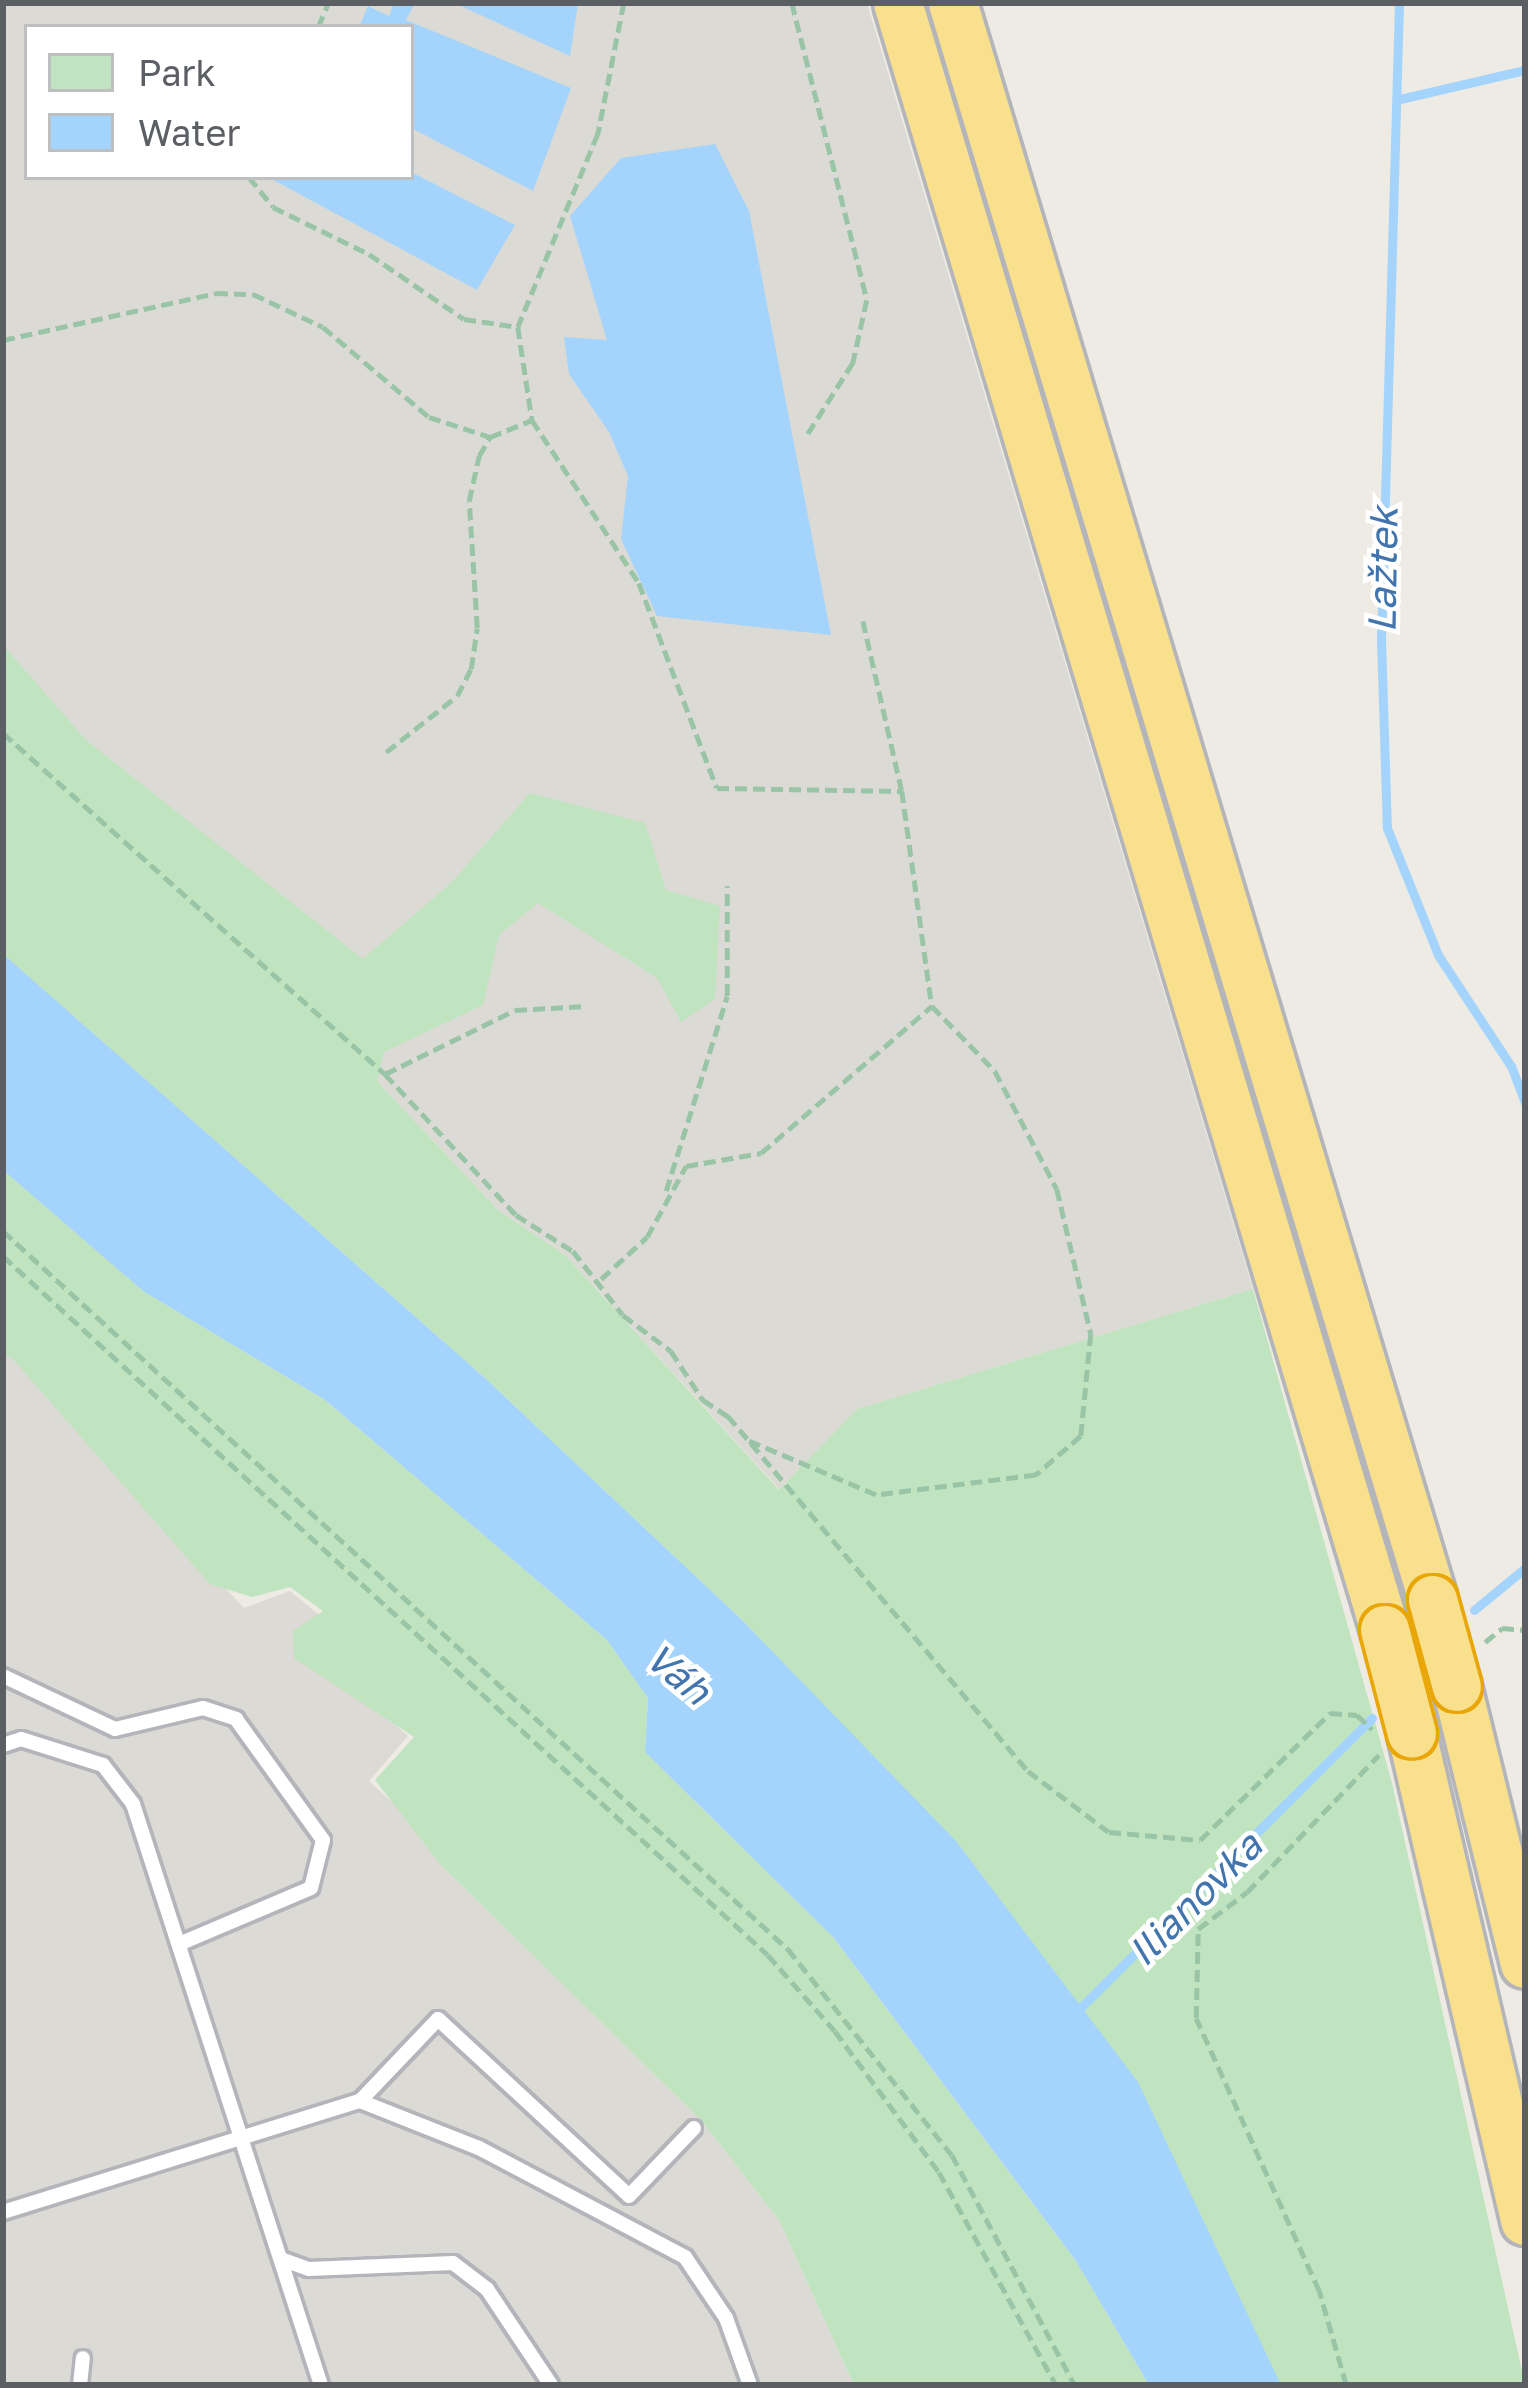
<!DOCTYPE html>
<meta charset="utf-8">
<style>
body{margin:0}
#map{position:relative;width:1528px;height:2388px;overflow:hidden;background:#edebe3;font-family:"Golos Text",sans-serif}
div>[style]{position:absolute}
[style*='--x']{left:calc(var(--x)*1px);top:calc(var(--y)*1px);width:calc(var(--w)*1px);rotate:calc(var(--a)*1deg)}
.industrial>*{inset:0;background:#dcdad5}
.green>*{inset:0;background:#c0e4c0}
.water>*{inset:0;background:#a4d4fc}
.stream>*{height:9px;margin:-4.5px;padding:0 4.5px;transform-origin:4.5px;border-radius:4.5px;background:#a4d4fc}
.path>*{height:4.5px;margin-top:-2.25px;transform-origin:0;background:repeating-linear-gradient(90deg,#99c5a6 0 12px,transparent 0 18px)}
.roads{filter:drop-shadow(3px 0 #b3b5ba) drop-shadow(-3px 0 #b3b5ba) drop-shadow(0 3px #b3b5ba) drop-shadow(0 -3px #b3b5ba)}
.lane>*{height:14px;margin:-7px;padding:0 7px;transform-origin:7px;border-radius:7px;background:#fff}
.highway>*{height:48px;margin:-24px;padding:0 24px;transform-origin:24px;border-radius:24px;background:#f9e08d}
.bridges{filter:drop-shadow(3px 0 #e9a607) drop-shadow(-3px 0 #e9a607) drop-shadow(0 3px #e9a607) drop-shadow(0 -3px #e9a607)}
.highway-bridge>*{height:48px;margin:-24px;padding:0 24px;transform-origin:24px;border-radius:24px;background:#f9e08d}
span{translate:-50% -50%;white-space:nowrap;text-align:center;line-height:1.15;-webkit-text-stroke:9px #fff;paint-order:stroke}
.water-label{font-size:39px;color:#4274ae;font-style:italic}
.frame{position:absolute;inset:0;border:6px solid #5b5e63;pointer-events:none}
.legend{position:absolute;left:24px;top:24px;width:390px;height:156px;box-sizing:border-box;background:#fff;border:3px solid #bdbfc1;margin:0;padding:15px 21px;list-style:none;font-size:36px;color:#5b5e63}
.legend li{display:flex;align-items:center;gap:24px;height:60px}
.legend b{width:60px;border:3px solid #bdbfc1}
</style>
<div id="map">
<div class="industrial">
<i style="clip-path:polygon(evenodd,3px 3px,867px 3px,1253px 1289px,857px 1409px,780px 1490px,565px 1255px,498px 1210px,377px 1081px,18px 1351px,94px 1449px,244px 1608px,290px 1591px,330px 1624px,309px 1649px,408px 1736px,369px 1781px,448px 1854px,440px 1864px,701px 2120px,779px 2220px,854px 2385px,3px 2385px,3px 3px,27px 27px,411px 27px,411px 177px,27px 177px,27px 27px)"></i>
</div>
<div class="green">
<i style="clip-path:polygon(3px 645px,86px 740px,363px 959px,453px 881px,530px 793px,645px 823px,666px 890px,720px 906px,715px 999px,681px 1022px,657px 978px,538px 903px,499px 935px,483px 1005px,384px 1052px,377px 1081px,498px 1210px,565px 1255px,779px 1490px,857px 1409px,1253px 1289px,1392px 1783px,1525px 2385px,1279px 2383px,1217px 2257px,741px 1619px,485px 1378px,3px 954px)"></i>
<i style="clip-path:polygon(3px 1170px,143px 1291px,325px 1400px,607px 1640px,648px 1698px,645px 1752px,833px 1937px,1076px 2261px,1149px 2385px,854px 2385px,779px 2220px,701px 2120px,440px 1864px,375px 1780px,414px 1737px,294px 1658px,293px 1631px,323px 1611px,290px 1587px,252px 1597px,210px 1584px,11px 1357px,3px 1358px)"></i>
</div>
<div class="water">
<i style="clip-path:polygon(394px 3px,415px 3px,406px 20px,571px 88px,533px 191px,411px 128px,411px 27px,359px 27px,368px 6px,389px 16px)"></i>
<i style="clip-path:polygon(454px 3px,578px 3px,570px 56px)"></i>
<i style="clip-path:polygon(715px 144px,749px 211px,831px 635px,657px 616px,621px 539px,628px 476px,609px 432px,569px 374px,564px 337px,607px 340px,570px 216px,621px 158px)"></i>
<i style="clip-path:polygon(411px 172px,515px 225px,477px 290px,268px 177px)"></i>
<i style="clip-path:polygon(3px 954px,485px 1378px,741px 1619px,956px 1841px,1138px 2082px,1281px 2385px,1149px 2385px,1076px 2261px,833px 1937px,645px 1752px,648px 1698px,607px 1640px,325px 1400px,143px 1291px,3px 1170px)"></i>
</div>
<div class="stream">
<i style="--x:1399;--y:3;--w:637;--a:91.62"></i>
<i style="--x:1381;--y:640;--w:188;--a:88.2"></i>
<i style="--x:1387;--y:828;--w:137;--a:68.1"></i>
<i style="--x:1438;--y:955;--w:133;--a:56.7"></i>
<i style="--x:1511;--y:1066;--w:40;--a:69"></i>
<i style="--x:1400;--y:99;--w:128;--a:-13.1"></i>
<i style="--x:1474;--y:1610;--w:66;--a:-39.5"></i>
<i style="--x:1074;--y:2014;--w:420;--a:-44.8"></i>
</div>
<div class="path">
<i style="--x:624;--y:3;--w:134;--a:101.2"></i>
<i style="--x:598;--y:134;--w:209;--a:112.5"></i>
<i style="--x:518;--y:327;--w:94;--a:81.4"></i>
<i style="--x:532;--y:420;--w:195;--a:56.7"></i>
<i style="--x:639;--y:583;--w:219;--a:69.2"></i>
<i style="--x:717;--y:788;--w:185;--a:0.9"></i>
<i style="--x:792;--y:3;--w:306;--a:75.8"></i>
<i style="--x:867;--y:300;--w:65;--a:102.5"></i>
<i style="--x:853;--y:363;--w:88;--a:122.4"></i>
<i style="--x:318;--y:27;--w:26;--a:-67"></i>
<i style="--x:249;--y:177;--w:38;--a:51"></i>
<i style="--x:273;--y:207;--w:107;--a:26.1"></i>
<i style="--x:369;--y:254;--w:115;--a:34.4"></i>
<i style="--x:464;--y:319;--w:55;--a:8.4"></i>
<i style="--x:3;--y:340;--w:218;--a:-12.4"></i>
<i style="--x:216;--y:293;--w:37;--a:2"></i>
<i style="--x:253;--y:294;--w:77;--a:25.2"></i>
<i style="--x:323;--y:327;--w:139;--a:40.3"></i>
<i style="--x:429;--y:417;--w:64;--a:18.2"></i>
<i style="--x:863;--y:621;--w:174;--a:77.1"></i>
<i style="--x:902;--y:791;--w:217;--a:82.1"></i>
<i style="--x:3;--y:733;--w:512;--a:41.75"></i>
<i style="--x:385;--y:1074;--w:192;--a:47.1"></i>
<i style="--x:516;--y:1215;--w:67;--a:32.3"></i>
<i style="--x:573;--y:1251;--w:81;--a:52"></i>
<i style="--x:623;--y:1315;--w:60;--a:36.9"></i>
<i style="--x:671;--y:1351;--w:59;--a:56.9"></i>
<i style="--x:703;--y:1400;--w:30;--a:33"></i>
<i style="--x:728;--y:1416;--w:465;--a:49.8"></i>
<i style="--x:1028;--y:1771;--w:101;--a:37"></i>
<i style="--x:1109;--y:1832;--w:91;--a:5"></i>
<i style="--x:1200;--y:1840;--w:182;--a:-44.3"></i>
<i style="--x:1330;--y:1713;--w:27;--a:4"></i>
<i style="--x:1357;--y:1715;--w:21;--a:43"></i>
<i style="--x:386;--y:752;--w:90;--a:-38.3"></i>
<i style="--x:457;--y:696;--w:30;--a:-63"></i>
<i style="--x:471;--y:669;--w:41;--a:-81.7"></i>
<i style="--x:477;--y:628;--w:127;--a:-93.6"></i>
<i style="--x:469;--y:501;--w:46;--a:-77.5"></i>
<i style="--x:479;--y:456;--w:22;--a:-60"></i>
<i style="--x:490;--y:437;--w:45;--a:-22"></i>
<i style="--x:385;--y:1074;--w:145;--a:-26.2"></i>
<i style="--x:515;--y:1010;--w:71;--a:-3.2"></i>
<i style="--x:666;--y:1191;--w:204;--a:-72.6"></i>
<i style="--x:727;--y:996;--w:110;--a:-90"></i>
<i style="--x:3;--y:1231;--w:1064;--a:42.45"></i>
<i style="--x:788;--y:1949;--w:263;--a:51.5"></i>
<i style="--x:952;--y:2155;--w:261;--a:61.9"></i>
<i style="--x:3;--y:1256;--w:1036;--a:42.42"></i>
<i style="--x:768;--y:1955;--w:101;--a:48.6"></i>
<i style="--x:835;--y:2031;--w:175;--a:53.6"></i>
<i style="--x:939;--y:2172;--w:243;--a:61.2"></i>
<i style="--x:601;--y:1279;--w:62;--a:-42.4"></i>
<i style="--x:647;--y:1237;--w:81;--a:-61.2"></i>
<i style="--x:686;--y:1166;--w:76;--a:-9.8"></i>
<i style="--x:761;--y:1153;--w:225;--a:-40.7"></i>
<i style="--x:932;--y:1006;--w:91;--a:45.9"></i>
<i style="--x:995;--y:1071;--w:133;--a:62.3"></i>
<i style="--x:1057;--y:1189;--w:149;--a:76.8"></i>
<i style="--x:1091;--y:1334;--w:102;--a:95.6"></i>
<i style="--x:1081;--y:1436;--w:60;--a:139.1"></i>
<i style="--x:1036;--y:1475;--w:161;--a:172.9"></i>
<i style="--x:876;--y:1495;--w:138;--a:-157"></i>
<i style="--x:1485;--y:1642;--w:22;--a:-39"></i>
<i style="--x:1502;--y:1628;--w:23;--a:5"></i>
<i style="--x:1346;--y:2385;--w:98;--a:-106"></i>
<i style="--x:1319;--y:2291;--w:299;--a:-114.3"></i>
<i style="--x:1196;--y:2018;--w:89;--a:-88.7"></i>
<i style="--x:1198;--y:1929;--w:61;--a:-37.1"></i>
<i style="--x:1247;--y:1892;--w:190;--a:-46.1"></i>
</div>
<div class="roads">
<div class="lane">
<i style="--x:3;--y:1676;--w:124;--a:25.3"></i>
<i style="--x:115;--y:1729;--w:90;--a:-13.4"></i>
<i style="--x:203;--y:1708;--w:35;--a:18"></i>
<i style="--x:236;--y:1719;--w:149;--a:54.3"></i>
<i style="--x:323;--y:1840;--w:49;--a:104"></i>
<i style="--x:311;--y:1888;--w:143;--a:157"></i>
<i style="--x:3;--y:1745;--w:19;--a:-18"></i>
<i style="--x:21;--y:1739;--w:86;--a:17.6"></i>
<i style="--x:103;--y:1765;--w:49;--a:52.4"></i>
<i style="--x:133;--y:1804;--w:611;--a:72.07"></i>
<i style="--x:360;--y:2101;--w:113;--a:-46.4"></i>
<i style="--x:438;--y:2019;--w:260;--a:42.8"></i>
<i style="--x:629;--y:2196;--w:94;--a:-46.3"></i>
<i style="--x:3;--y:2212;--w:374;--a:-17.3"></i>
<i style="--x:360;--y:2101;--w:128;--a:21.6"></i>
<i style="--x:479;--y:2148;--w:233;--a:27.9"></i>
<i style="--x:685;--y:2257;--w:73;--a:56.1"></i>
<i style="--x:726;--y:2318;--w:71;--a:70.3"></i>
<i style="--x:281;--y:2259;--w:30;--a:20"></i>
<i style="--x:309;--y:2269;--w:144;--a:-2.4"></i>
<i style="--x:453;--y:2263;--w:43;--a:37.4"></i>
<i style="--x:487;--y:2289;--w:115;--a:56.3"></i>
<i style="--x:80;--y:2385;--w:27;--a:-84"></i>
</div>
<div class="highway">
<i style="--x:898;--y:3;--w:1698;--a:73.34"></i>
<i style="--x:953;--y:3;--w:1668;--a:73.27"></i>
<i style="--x:1457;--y:1687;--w:285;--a:76.2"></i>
<i style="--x:1412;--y:1734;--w:500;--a:76.9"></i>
</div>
</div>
<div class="bridges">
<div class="highway-bridge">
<i style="--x:1433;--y:1600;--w:90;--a:74.6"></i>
<i style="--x:1385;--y:1630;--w:107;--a:75.4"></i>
</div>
</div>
<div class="water-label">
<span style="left:1383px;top:570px;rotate:-89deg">Lažtek</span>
<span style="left:678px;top:1674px;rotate:40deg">Váh</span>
<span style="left:1195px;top:1899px;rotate:-45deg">Ilianovka</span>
</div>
<div class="frame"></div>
<ul class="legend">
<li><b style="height:33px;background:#c0e4c0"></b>Park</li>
<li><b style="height:33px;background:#a4d4fc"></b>Water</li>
</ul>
</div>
